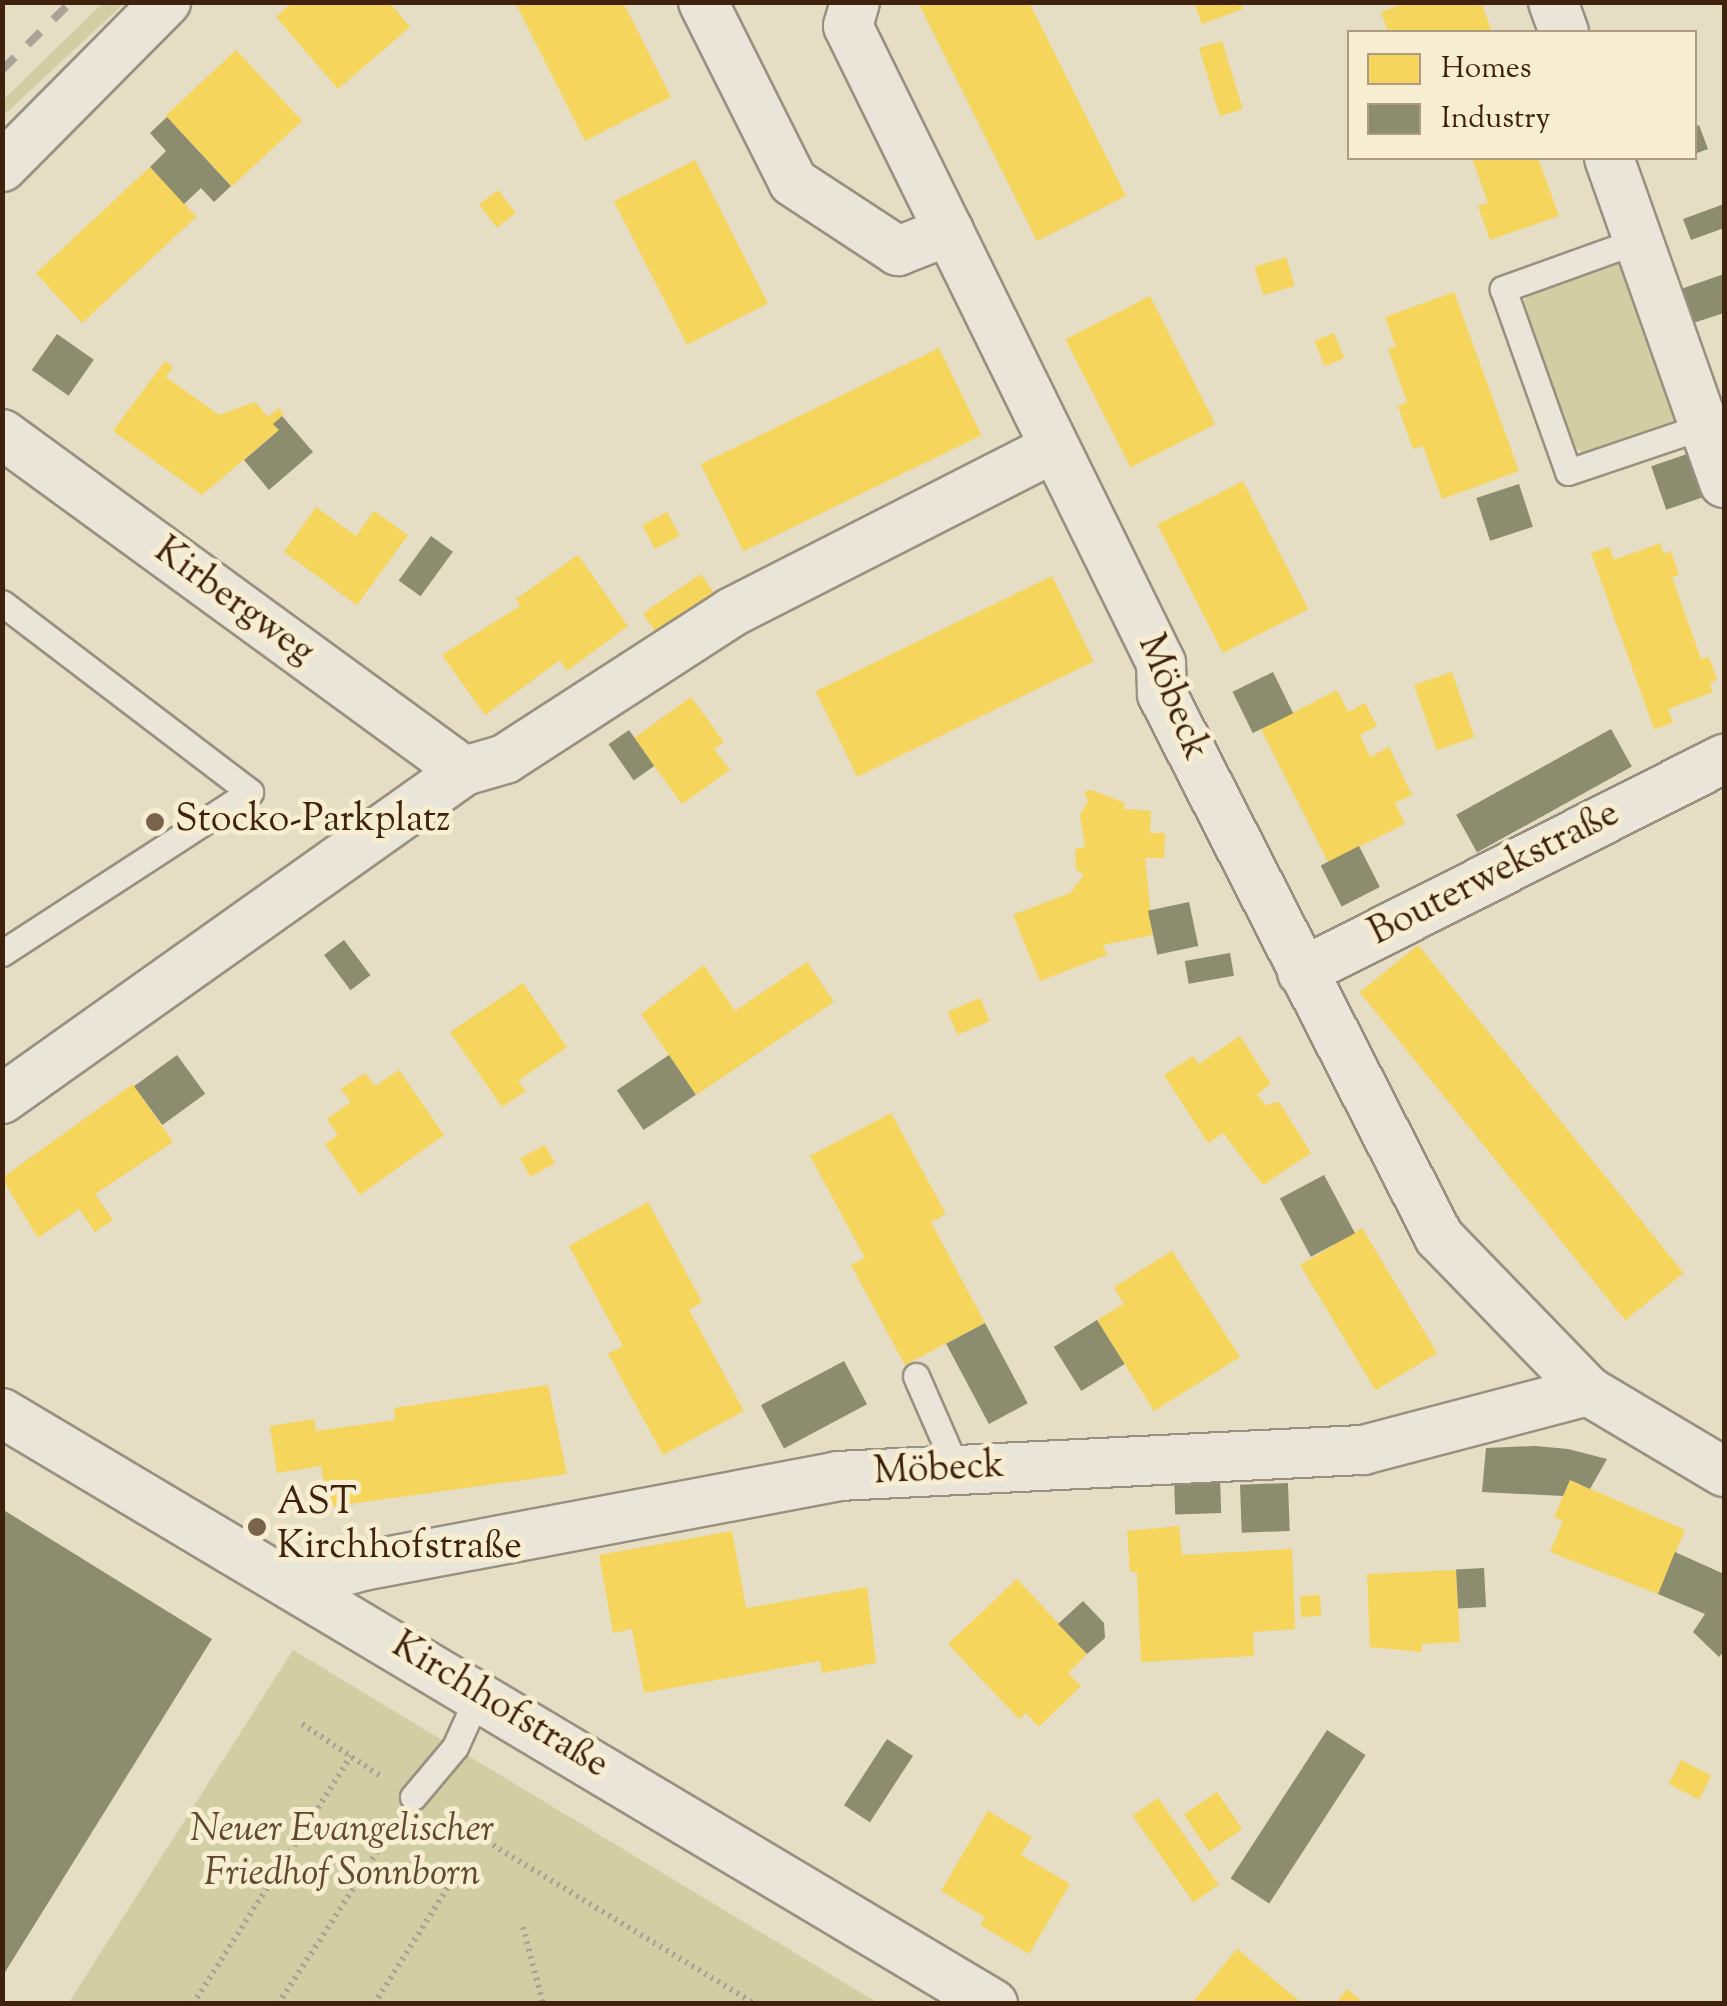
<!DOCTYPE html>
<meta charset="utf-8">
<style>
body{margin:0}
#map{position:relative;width:1727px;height:2006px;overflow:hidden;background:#e5ddc4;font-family:"Sorts Mill Goudy",serif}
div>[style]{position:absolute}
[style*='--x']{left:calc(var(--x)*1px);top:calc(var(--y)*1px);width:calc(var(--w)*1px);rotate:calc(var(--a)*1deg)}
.green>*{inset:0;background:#d2cea4}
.homes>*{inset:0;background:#f6d55c;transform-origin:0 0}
.industry>*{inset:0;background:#8c8c6e;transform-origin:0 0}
.path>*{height:6px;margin-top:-3px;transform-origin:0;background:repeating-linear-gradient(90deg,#aaa398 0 2.5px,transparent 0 7.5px)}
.roads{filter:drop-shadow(2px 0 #999180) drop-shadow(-2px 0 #999180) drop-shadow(0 2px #999180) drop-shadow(0 -2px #999180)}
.service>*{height:25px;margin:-12.5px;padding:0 12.5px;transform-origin:12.5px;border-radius:12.5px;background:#e9e6d9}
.minor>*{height:48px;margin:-24px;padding:0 24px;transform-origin:24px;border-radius:24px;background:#e9e6d9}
.rail>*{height:8px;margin-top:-4px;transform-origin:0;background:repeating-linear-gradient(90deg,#aaa398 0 18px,transparent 0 36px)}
.dots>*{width:28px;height:28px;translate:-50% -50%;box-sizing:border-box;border:5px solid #f7edd0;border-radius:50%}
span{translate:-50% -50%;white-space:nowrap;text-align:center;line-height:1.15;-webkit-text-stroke:10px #f7edd0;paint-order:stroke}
.street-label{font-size:38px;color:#3f210d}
.poi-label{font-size:38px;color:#3f210d}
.left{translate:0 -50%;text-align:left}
.park-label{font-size:38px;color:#60492c;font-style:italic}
.frame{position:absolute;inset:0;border:5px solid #3f210d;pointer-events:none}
.legend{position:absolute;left:1347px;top:30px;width:350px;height:130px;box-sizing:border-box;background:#f7edd0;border:2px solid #ad9b82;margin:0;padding:12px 18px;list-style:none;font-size:30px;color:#3f210d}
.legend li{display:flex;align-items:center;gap:20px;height:50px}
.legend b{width:50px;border:2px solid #ad9b82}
</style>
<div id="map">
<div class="green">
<i style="clip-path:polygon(103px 3px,124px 3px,3px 116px,3px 100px)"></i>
<i style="clip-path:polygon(1628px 260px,1687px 418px,1589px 456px,1574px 447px,1522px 305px,1527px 295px)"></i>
<i style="clip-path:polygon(293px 1650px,878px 2003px,68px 2004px)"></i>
</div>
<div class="homes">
<i style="clip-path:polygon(293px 2px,389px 2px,410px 27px,338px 89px,276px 17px)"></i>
<i style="clip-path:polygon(515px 2px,623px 2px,671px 97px,585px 141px)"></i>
<i style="clip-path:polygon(918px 2px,1029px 2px,1126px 196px,1037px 241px)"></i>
<i style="clip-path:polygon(1194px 2px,1240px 2px,1243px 9px,1202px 24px)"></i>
<i style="clip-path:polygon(1409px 2px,1481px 2px,1492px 32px,1388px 32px,1381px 12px)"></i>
<i style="left:1222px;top:41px;width:71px;height:24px;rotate:73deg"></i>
<i style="left:236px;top:50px;width:97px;height:96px;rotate:47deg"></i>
<i style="clip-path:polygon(1472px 158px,1538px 158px,1559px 216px,1490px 240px,1478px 206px,1488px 203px)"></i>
<i style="left:695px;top:160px;width:161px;height:91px;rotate:63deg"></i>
<i style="left:150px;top:167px;width:68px;height:156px;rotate:47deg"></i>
<i style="left:498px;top:190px;width:29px;height:24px;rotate:52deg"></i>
<i style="left:1286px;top:257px;width:30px;height:33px;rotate:73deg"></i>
<i style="clip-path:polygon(1454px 292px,1519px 471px,1442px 499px,1423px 446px,1413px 449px,1398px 406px,1407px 402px,1388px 349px,1396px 347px,1385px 317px)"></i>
<i style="left:1150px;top:296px;width:144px;height:95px;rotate:63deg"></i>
<i style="left:1334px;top:333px;width:27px;height:21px;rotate:68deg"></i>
<i style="left:939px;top:348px;width:97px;height:265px;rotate:64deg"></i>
<i style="clip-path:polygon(165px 361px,173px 367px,166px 377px,219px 415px,255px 402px,268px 417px,279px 408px,284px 414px,273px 424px,279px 430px,202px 495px,113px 431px)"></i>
<i style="left:1243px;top:481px;width:144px;height:96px;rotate:63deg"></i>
<i style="clip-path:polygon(316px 507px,356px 536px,374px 511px,408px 535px,357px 605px,284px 552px)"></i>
<i style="left:667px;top:512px;width:27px;height:28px;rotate:62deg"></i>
<i style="clip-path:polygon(1660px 543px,1664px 554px,1671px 551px,1679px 575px,1672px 577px,1701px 659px,1709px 657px,1717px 680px,1710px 683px,1713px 692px,1668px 709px,1673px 723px,1654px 729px,1591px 553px,1609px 547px,1614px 560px)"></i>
<i style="clip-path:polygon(578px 555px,628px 626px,567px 671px,560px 660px,485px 715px,442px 655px,520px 606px,516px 599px)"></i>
<i style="left:701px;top:574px;width:25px;height:70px;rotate:56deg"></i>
<i style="left:1052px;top:576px;width:95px;height:263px;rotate:64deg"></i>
<i style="left:1452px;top:672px;width:69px;height:40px;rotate:71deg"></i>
<i style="clip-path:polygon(1337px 690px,1348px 712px,1365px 703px,1377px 726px,1360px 735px,1370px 757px,1389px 747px,1412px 795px,1395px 803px,1405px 824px,1328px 862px,1261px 729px)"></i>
<i style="clip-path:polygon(691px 697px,724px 742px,714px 749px,730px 770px,682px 804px,634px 738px)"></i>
<i style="clip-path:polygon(1091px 790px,1125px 803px,1123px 809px,1151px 811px,1150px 833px,1165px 833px,1164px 858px,1145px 858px,1153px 935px,1103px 945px,1107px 955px,1040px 981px,1013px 915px,1070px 893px,1084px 875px,1076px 869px,1075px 849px,1085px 847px,1080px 815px,1088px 801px,1084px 792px)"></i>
<i style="left:1418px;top:945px;width:422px;height:75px;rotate:51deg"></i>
<i style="clip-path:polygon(807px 962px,834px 1002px,696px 1095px,641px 1014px,704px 965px,735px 1011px)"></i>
<i style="clip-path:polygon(523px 983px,567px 1047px,518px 1081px,526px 1091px,502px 1107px,450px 1032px)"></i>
<i style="left:980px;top:998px;width:25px;height:35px;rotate:67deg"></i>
<i style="clip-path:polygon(1240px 1036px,1271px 1084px,1257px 1094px,1265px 1105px,1279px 1102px,1311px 1153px,1263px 1185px,1223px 1133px,1208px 1143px,1164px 1075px,1193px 1056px,1199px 1064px)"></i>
<i style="clip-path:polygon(399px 1070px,444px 1135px,360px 1195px,325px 1144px,338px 1135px,327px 1119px,351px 1102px,341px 1089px,365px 1073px,375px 1086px)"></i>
<i style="clip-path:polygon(133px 1084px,173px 1142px,95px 1194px,113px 1220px,95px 1232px,79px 1209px,38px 1238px,2px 1178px)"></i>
<i style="clip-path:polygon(891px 1113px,946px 1214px,931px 1222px,985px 1323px,905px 1365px,851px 1265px,865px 1258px,810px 1156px)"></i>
<i style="left:545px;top:1145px;width:21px;height:28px;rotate:62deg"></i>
<i style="clip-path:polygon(648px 1202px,702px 1302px,689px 1310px,744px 1411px,663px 1455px,608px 1354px,623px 1346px,569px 1246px)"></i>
<i style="left:1362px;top:1228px;width:146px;height:72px;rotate:59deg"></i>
<i style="clip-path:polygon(1172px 1251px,1240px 1357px,1154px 1411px,1097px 1320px,1124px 1304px,1114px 1287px)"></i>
<i style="clip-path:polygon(548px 1385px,567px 1474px,328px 1507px,321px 1466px,277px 1473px,270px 1426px,314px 1419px,316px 1431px,395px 1420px,394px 1408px)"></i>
<i style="clip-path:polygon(1570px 1480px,1685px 1530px,1658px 1594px,1550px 1552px,1563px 1521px,1554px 1517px)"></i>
<i style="clip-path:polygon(1179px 1526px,1182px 1555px,1292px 1549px,1295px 1629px,1253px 1632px,1254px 1656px,1141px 1662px,1137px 1572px,1130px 1572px,1127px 1531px)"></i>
<i style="clip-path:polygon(732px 1531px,746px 1608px,867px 1587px,876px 1663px,822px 1673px,820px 1661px,644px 1693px,632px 1629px,613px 1633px,599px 1555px)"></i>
<i style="clip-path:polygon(1456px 1570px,1460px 1642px,1422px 1644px,1422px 1652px,1370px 1647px,1367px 1574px)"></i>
<i style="clip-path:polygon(1017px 1579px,1087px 1654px,1068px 1673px,1081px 1686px,1039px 1727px,1026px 1713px,1019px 1719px,948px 1644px)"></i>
<i style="left:1320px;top:1595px;width:21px;height:20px;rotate:87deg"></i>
<i style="left:1681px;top:1760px;width:34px;height:27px;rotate:27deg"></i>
<i style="left:1217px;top:1792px;width:45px;height:40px;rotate:56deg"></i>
<i style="left:1158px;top:1798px;width:106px;height:31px;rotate:55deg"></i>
<i style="clip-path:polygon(988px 1811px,1032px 1837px,1021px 1855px,1070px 1884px,1029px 1954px,980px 1925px,985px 1917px,941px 1891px)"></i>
<i style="clip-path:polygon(1237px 1949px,1303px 2004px,1191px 2004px)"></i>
<i style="clip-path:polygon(1347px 1989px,1365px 2004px,1335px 2004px)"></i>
</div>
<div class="industry">
<i style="clip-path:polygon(167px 117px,231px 186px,214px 202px,201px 188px,184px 204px,150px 167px,166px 151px,150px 133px)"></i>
<i style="clip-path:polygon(1699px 125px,1708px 149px,1694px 154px,1694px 127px)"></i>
<i style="clip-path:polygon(1724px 204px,1724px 228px,1691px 240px,1683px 219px)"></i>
<i style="clip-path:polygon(1724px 274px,1724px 313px,1690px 324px,1678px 290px)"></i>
<i style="left:57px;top:334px;width:45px;height:44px;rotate:35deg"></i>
<i style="clip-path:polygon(282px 416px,313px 452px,269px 490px,244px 460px,279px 430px,273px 424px)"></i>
<i style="left:1690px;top:453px;width:46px;height:41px;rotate:71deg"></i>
<i style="left:1519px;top:484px;width:45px;height:45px;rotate:72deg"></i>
<i style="left:431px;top:536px;width:27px;height:55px;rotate:36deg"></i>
<i style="left:1273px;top:672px;width:46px;height:45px;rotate:64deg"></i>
<i style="left:1611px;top:729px;width:43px;height:177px;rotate:61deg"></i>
<i style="left:629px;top:730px;width:44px;height:25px;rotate:55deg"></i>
<i style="left:1359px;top:846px;width:46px;height:43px;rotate:63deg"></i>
<i style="left:1189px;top:902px;width:45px;height:42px;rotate:78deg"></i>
<i style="left:344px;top:940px;width:44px;height:25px;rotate:53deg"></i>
<i style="left:1230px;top:953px;width:23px;height:46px;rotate:80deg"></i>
<i style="left:177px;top:1055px;width:48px;height:53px;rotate:54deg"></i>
<i style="left:669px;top:1055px;width:48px;height:63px;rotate:56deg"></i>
<i style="left:1324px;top:1175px;width:66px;height:50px;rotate:62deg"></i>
<i style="left:1097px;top:1320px;width:52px;height:51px;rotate:58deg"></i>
<i style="left:985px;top:1323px;width:91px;height:44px;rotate:62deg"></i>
<i style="left:844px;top:1361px;width:49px;height:94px;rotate:62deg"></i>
<i style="clip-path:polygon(1535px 1446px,1568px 1449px,1607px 1459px,1590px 1489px,1570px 1480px,1563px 1496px,1482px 1492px,1486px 1448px)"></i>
<i style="left:1220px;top:1478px;width:35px;height:46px;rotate:88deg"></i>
<i style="left:1288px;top:1483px;width:48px;height:48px;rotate:88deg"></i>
<i style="clip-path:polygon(2px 1509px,212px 1639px,2px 1977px)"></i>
<i style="clip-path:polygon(1675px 1552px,1724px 1574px,1724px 1651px,1719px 1657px,1693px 1632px,1705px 1614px,1658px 1594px)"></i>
<i style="left:1484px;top:1568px;width:39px;height:28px;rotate:87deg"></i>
<i style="clip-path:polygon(1083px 1601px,1104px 1623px,1105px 1638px,1087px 1654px,1058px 1624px)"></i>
<i style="left:1327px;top:1730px;width:46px;height:177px;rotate:33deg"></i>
<i style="left:887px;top:1739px;width:31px;height:79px;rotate:33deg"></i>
</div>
<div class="path">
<i style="--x:302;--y:1724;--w:96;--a:33.5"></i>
<i style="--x:448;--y:1818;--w:359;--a:31.2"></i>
<i style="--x:523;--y:1927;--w:80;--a:75.4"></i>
<i style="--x:193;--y:2004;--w:294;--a:-57.5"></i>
<i style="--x:278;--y:2004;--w:209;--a:-56.9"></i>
<i style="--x:374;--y:2004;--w:162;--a:-57.6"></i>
</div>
<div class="roads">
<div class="service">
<i style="--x:1639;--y:240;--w:145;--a:160.2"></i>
<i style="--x:1503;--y:289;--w:194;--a:70.4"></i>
<i style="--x:1568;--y:472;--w:144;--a:-18.7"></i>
<i style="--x:2;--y:603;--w:312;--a:37.3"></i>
<i style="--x:250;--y:792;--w:296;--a:147"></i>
<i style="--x:916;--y:1376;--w:103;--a:66.4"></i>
<i style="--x:413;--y:1797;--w:65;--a:-50"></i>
<i style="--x:455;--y:1747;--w:58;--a:-65.6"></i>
</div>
<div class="minor">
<i style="--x:703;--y:2;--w:201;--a:63.4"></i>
<i style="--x:793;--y:182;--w:126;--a:33.3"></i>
<i style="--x:898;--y:251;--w:55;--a:-21.4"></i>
<i style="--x:855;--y:2;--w:25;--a:106"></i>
<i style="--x:848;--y:26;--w:710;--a:63.83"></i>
<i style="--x:1161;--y:663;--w:31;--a:88"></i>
<i style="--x:1162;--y:694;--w:610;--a:62.97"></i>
<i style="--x:1439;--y:1237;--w:214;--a:45.9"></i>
<i style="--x:1588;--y:1391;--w:158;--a:30.8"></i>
<i style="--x:1553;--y:2;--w:32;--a:70"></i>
<i style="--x:1609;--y:158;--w:345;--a:70.5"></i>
<i style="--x:2;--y:167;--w:233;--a:-45.2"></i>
<i style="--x:2;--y:434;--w:572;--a:36.11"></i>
<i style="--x:1302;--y:972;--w:473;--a:-26.8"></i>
<i style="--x:2;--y:1099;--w:567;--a:-35.37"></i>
<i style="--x:464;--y:771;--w:43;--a:-16.3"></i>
<i style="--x:505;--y:759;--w:270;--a:-32.9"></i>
<i style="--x:732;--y:612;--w:359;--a:-27"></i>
<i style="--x:2;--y:1413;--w:1154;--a:30.81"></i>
<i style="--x:293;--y:1585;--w:73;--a:-15.2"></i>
<i style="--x:363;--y:1566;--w:483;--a:-10.7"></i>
<i style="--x:838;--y:1476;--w:526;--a:-2.84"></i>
<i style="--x:1363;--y:1450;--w:233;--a:-14.7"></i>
</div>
</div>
<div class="rail">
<i style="--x:2;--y:70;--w:97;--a:-44.6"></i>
</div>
<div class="dots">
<i style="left:155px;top:822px;background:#79634d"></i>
<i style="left:257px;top:1527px;background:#79634d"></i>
</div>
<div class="street-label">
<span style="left:233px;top:603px;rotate:36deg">Kirbergweg</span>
<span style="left:1171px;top:698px;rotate:68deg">Möbeck</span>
<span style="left:1495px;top:875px;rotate:-27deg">Bouterwekstraße</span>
<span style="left:939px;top:1471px;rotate:-3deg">Möbeck</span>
<span style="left:499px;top:1707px;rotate:31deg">Kirchhofstraße</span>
</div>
<div class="poi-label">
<span class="left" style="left:175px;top:822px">Stocko-Parkplatz</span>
<span class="left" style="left:277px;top:1527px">AST<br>Kirchhofstraße</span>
</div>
<div class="park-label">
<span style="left:342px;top:1854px">Neuer Evangelischer<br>Friedhof Sonnborn</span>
</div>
<div class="frame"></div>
<ul class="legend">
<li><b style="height:28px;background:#f6d55c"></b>Homes</li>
<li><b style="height:28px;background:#8c8c6e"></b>Industry</li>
</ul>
</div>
